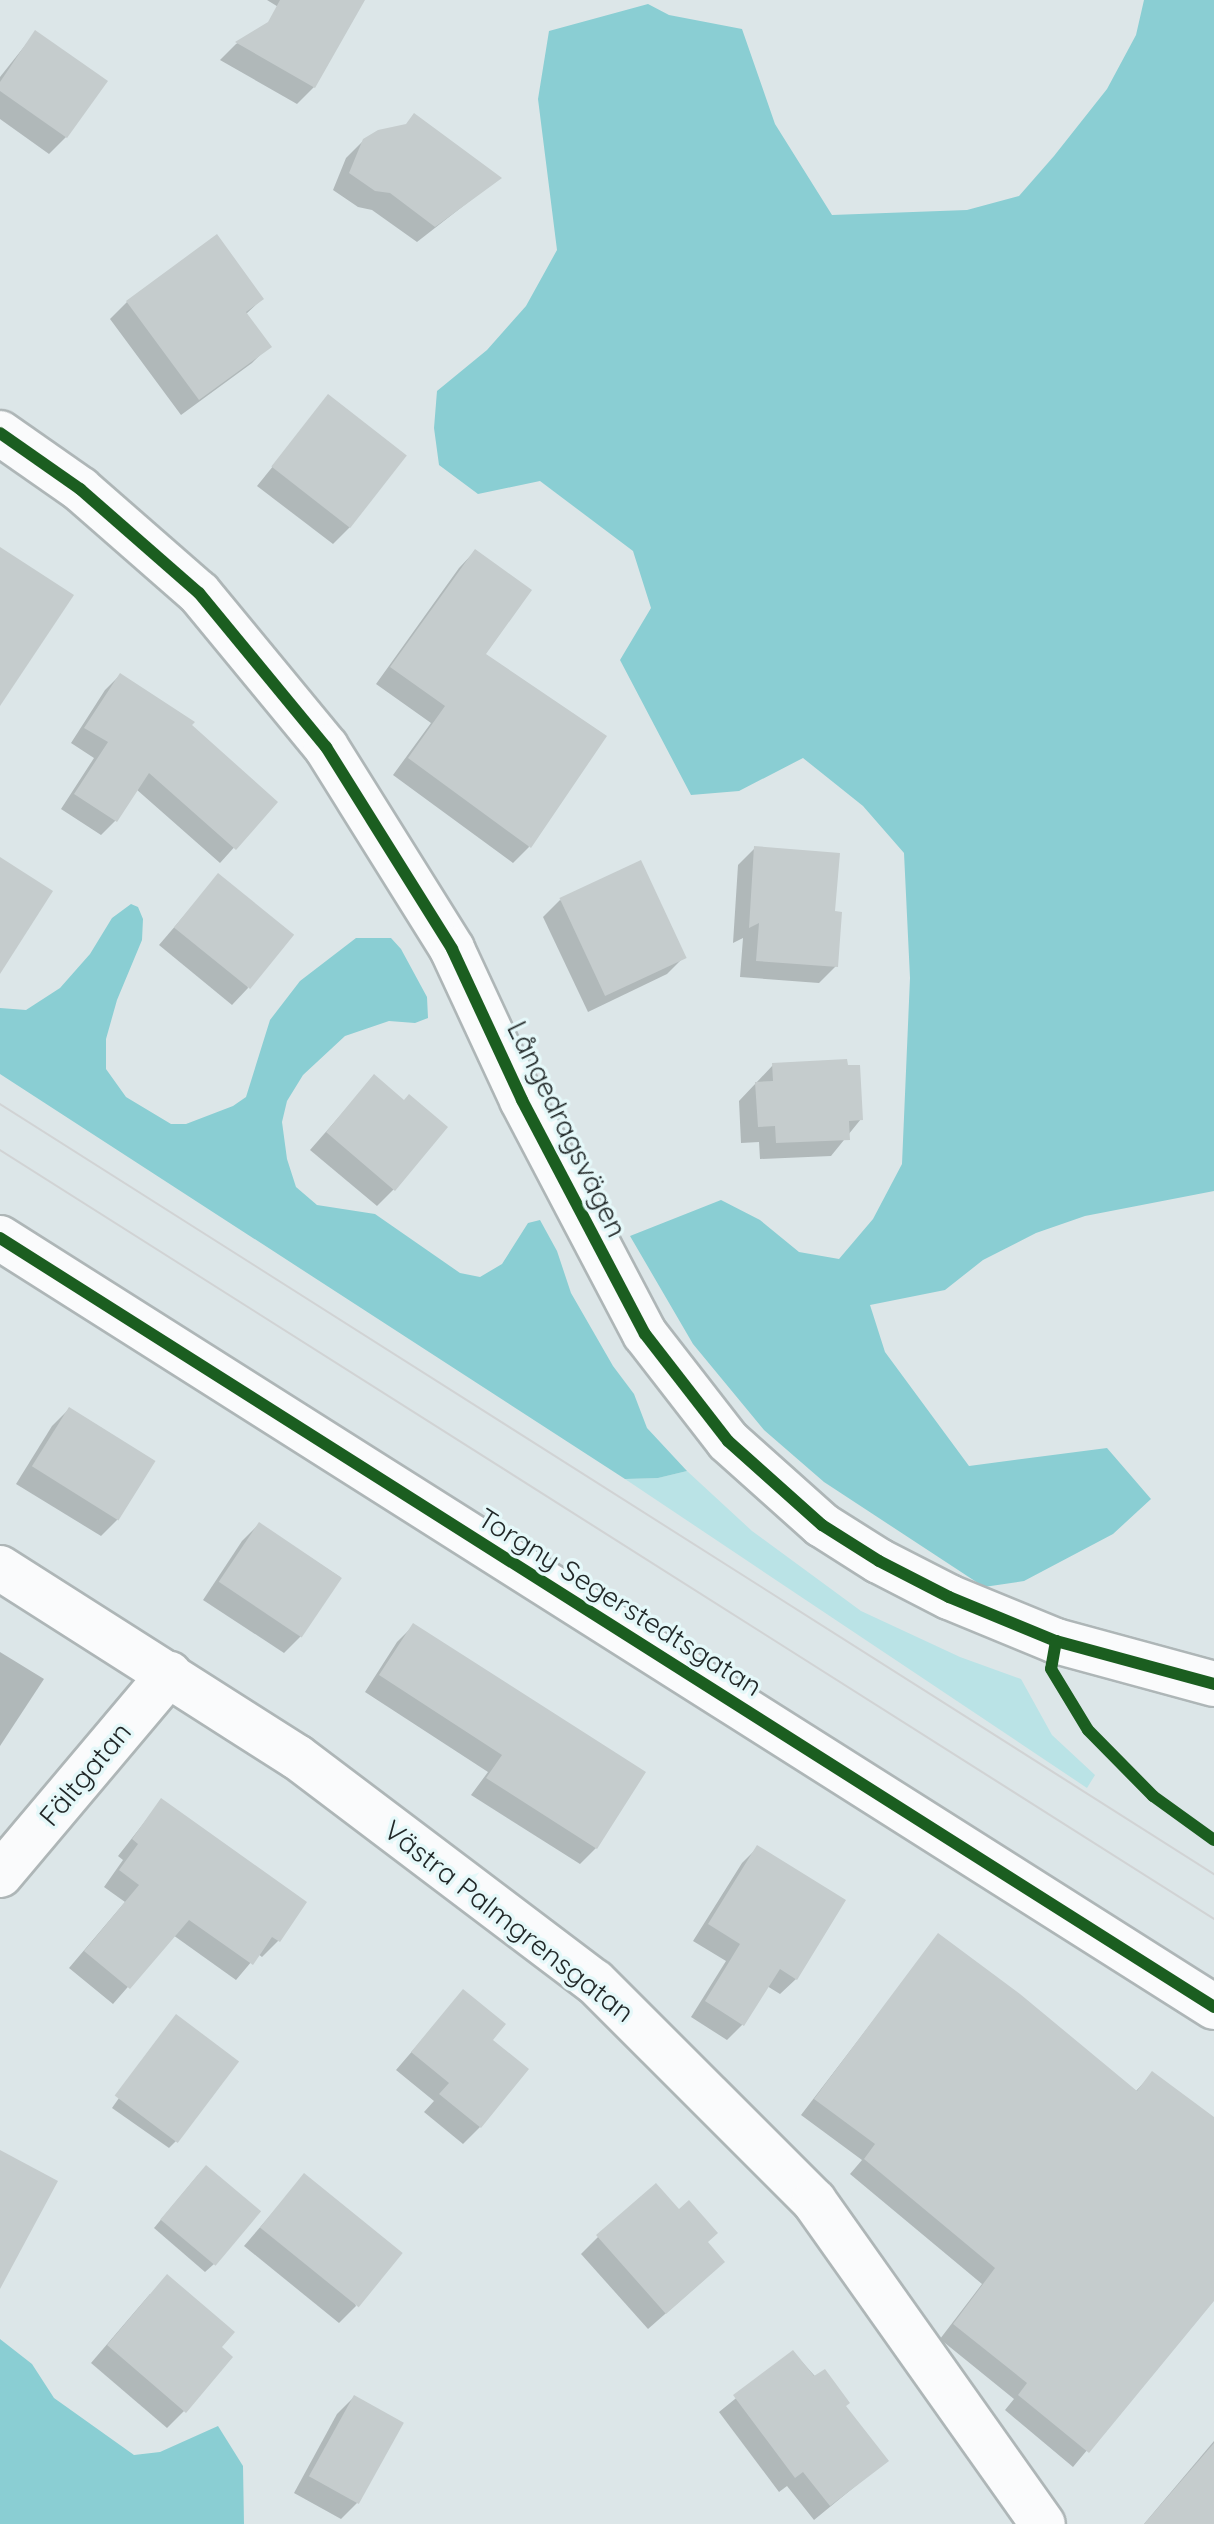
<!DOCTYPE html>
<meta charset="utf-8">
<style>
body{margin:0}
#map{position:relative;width:1214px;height:2524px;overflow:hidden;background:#dce6e8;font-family:Quicksand,sans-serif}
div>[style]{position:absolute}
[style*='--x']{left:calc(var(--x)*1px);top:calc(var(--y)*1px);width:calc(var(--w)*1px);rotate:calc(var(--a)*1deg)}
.green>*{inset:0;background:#bae3e6}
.forest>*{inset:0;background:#8aced3}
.shadow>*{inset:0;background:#0003}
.building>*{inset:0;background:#c5cccd;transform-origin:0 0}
.roads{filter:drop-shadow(2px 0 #aeb6b7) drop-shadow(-2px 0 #aeb6b7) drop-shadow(0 2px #aeb6b7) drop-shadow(0 -2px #aeb6b7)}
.minor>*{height:44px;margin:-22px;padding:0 22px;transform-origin:22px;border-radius:22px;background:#fafbfc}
.tram>*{height:2px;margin:-1px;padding:0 1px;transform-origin:1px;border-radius:1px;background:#d1d3d4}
.cycleway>*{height:12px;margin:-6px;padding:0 6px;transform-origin:6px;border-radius:6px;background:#1b5e20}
span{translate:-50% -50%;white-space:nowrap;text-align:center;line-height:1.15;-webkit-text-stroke:7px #e5f8f9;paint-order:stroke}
.street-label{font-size:28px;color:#212828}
</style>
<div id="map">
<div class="green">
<i style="clip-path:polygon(687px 1471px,752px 1531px,861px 1611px,960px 1657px,1021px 1679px,1052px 1735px,1095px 1775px,1087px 1788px,625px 1479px,658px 1478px)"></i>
</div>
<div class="forest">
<i style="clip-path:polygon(1144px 0,1214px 0,1214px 1191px,1085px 1216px,1036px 1233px,983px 1260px,945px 1290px,870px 1305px,885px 1352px,969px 1466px,1107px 1448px,1151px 1499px,1113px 1534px,1024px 1581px,984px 1587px,824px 1482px,764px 1430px,693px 1344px,630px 1236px,721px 1200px,760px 1220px,799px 1252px,839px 1259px,873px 1219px,902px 1164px,910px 978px,904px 853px,863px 806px,803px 758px,739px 791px,691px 795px,620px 660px,651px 608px,633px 551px,540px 481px,478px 494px,439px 465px,434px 428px,437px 391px,487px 350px,526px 306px,557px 250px,538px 99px,549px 31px,648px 4px,669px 15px,742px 29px,775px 124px,832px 215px,967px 210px,1019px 196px,1054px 156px,1107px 89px,1136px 35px)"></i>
<i style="clip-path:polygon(131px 904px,138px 907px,143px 919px,142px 940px,117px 1000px,106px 1039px,106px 1069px,126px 1097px,171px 1124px,186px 1124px,233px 1106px,246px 1097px,270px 1020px,300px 981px,356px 938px,391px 938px,401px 949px,427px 997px,428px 1018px,415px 1023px,389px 1021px,345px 1036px,303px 1075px,287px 1101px,282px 1122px,287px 1159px,296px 1187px,317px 1205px,375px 1214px,460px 1273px,480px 1277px,502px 1264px,528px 1223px,540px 1220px,557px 1251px,571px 1293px,613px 1366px,634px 1394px,647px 1428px,687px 1471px,658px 1478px,625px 1479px,0 1074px,0 1008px,26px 1010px,60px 988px,90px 954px,112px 918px)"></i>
<i style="clip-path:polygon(0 2339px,32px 2364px,54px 2398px,134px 2455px,160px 2452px,218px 2426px,243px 2466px,244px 2524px,0 2524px)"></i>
</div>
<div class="shadow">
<i style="clip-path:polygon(267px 0,363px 0,314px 87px,297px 104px,220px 60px,236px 44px,288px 13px)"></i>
<i style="clip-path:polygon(35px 33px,66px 137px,49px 154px,0 119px,0 77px)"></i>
<i style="clip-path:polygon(364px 140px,499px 178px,417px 242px,372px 210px,358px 207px,333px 190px,346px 158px)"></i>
<i style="clip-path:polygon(262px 299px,245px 315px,269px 346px,252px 363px,181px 415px,110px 319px,127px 302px)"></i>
<i style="clip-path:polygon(329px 397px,350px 527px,333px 544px,257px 486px)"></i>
<i style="clip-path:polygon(475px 551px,483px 654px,529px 847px,513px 863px,393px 775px,431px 723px,376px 684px,459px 568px)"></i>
<i style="clip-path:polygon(120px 675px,190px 726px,275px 802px,220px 863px,136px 789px,116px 820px,101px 835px,61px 809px,94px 758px,71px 743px,105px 690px)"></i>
<i style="clip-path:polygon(755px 848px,836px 966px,819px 983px,740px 977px,743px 938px,733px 943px,738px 865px)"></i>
<i style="clip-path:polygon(218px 876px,248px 988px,232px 1005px,159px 945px)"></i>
<i style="clip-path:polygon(560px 900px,684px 957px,667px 974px,588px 1012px,543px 917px)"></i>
<i style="clip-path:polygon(773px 1065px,861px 1119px,831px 1156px,760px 1159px,759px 1142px,741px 1143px,739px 1101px)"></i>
<i style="clip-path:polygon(374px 1077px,394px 1189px,377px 1206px,310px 1150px)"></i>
<i style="clip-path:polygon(69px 1409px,154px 1461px,118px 1519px,101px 1536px,16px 1484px,52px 1426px)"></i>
<i style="clip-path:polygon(259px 1524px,340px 1577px,301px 1636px,284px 1653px,203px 1600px,242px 1541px)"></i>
<i style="clip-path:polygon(413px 1626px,596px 1848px,580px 1864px,471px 1795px,488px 1772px,365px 1692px,397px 1642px)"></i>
<i style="clip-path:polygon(0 1652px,44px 1679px,0 1746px)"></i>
<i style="clip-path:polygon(161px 1801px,305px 1903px,278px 1941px,262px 1957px,258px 1954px,236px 1980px,173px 1935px,113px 2004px,69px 1968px,125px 1902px,104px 1887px,123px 1860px,118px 1856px)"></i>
<i style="clip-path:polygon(758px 1847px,796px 1979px,780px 1994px,767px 1986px,743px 2024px,727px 2040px,691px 2017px,726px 1961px,693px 1941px,742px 1863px)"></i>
<i style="clip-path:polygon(938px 1936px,1135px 2092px,1152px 2074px,1214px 2118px,1214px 2298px,1073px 2467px,1005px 2410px,1014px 2399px,940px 2339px,982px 2284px,850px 2174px,862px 2160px,801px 2115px)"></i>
<i style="clip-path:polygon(463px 1992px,490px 2040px,480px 2127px,463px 2144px,424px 2112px,434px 2101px,396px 2070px)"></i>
<i style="clip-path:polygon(176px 2016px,177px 2140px,169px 2148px,112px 2108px)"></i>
<i style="clip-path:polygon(198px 2175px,214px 2264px,205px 2272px,154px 2228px)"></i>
<i style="clip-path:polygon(304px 2176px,356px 2306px,339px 2323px,244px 2246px)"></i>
<i style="clip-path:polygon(598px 2237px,706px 2242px,706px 2278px,648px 2329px,581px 2254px)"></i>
<i style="clip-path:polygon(150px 2294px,184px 2411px,167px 2428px,91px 2363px)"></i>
<i style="clip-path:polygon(793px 2352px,843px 2407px,886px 2461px,814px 2520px,787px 2486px,779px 2492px,719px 2412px)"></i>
<i style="clip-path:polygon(354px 2397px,402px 2424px,358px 2502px,341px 2519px,294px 2493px,337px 2414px)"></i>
<i style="clip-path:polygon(1214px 2441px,1214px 2524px,1144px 2524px)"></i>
</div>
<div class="building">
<i style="clip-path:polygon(280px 0,365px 0,315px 88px,235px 42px,268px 22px)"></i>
<i style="clip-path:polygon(35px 30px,108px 81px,67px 138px,0 91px,0 82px)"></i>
<i style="clip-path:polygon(414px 113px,502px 178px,435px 227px,390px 193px,375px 191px,349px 173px,363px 139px,378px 130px,406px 124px)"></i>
<i style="clip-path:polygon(217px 234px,264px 299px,246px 312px,272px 347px,199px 400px,126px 301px)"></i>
<i style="left:328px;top:394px;width:100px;height:92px;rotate:38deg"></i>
<i style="clip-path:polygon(0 547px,74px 595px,0 706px)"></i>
<i style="clip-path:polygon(475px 549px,532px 590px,486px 654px,607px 736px,531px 848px,408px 758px,445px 706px,390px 667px)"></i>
<i style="clip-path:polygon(120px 673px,195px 722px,192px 725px,278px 802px,236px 850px,149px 773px,117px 822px,74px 794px,108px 742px,84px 728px)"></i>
<i style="clip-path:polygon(754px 846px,840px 853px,835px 911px,842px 912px,838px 967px,756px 961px,759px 923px,749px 928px)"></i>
<i style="clip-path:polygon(0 857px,53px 891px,0 974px)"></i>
<i style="left:641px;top:860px;width:108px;height:90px;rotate:65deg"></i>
<i style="left:218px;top:873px;width:98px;height:70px;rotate:39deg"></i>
<i style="clip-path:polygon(847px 1059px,848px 1065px,860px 1065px,863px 1120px,849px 1121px,850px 1140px,776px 1143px,775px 1126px,758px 1127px,755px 1082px,773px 1081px,772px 1063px)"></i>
<i style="clip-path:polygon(374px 1074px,404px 1100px,409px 1094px,448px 1127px,395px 1191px,326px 1132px)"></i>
<i style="left:69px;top:1407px;width:102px;height:70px;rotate:32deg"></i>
<i style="left:259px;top:1522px;width:100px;height:72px;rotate:34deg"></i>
<i style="clip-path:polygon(413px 1623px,646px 1772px,597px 1849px,486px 1778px,502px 1755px,379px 1675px)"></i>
<i style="clip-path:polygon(161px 1798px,307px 1902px,280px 1942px,272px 1937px,253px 1965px,189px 1920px,130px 1989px,84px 1951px,139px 1885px,119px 1870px,138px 1844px,132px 1839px)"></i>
<i style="clip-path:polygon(757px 1845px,846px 1900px,797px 1980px,780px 1969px,744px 2026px,705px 2001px,740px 1944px,708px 1924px)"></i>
<i style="clip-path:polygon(938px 1933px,1020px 1994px,1137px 2091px,1152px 2071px,1214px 2117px,1214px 2301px,1089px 2453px,1018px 2395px,1027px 2383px,953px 2324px,995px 2268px,864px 2159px,875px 2144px,814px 2099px)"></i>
<i style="clip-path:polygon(463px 1989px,506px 2024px,493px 2040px,529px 2069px,481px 2128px,439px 2094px,449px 2083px,411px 2052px)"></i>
<i style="left:176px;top:2014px;width:79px;height:102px;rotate:37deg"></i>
<i style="clip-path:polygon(0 2150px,58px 2181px,0 2289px)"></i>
<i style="left:206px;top:2165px;width:72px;height:71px;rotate:40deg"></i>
<i style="left:304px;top:2173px;width:127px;height:70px;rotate:39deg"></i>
<i style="clip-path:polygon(656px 2183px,679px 2209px,689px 2200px,718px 2233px,708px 2242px,725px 2262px,666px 2314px,596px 2235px)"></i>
<i style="clip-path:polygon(167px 2274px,235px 2332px,222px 2347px,233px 2357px,186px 2413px,107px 2345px)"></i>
<i style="clip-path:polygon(793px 2350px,814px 2376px,825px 2369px,850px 2403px,846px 2406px,889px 2461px,830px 2506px,803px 2472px,795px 2478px,733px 2395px)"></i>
<i style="left:354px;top:2395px;width:57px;height:93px;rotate:29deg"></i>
<i style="clip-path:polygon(1214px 2443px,1214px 2524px,1144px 2524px)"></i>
</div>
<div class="roads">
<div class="minor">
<i style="--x:0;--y:433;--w:98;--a:35"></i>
<i style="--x:80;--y:489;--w:158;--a:41.2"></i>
<i style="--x:199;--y:593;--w:200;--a:50.5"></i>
<i style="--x:326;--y:747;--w:238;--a:58"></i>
<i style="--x:452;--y:949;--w:166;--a:65.1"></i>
<i style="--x:522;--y:1100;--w:264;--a:62.3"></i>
<i style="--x:645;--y:1334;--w:135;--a:52.2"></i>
<i style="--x:728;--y:1441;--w:126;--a:41.8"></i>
<i style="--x:822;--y:1525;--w:67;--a:32.3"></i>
<i style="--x:879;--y:1561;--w:79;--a:27.2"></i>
<i style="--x:949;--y:1597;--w:116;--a:22.4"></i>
<i style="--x:1056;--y:1641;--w:164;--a:15.2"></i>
<i style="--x:0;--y:1238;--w:1437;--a:32.35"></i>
<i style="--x:0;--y:1568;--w:352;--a:32.5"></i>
<i style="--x:297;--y:1757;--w:373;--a:37.1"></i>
<i style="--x:595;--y:1982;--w:310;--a:45"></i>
<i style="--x:814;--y:2201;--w:396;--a:54.7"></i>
<i style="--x:0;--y:1875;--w:263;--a:-49.9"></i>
</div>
</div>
<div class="tram">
<i style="--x:0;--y:1104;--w:1438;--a:32.39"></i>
<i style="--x:0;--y:1150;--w:1437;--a:32.35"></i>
</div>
<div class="cycleway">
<i style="--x:0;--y:433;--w:98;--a:35"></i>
<i style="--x:80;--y:489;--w:158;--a:41.2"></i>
<i style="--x:199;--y:593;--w:200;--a:50.5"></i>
<i style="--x:326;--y:747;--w:238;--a:58"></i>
<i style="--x:452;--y:949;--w:166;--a:65.1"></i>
<i style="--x:522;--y:1100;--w:264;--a:62.3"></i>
<i style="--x:645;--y:1334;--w:135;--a:52.2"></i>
<i style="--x:728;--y:1441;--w:126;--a:41.8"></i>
<i style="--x:822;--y:1525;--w:67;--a:32.3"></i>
<i style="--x:879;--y:1561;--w:79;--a:27.2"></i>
<i style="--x:949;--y:1597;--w:116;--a:22.4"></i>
<i style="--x:1056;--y:1641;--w:164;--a:15.2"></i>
<i style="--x:0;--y:1238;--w:1437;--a:32.35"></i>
<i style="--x:1056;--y:1641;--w:28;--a:100"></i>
<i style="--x:1051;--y:1669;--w:71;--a:58.8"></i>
<i style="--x:1088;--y:1730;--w:93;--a:45.4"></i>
<i style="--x:1153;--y:1796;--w:75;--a:35.8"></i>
</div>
<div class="street-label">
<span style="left:567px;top:1129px;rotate:64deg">Långedragsvägen</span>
<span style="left:620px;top:1602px;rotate:32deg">Torgny Segerstedtsgatan</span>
<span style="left:85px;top:1774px;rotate:-50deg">Fältgatan</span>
<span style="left:509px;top:1921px;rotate:38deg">Västra Palmgrensgatan</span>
</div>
</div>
